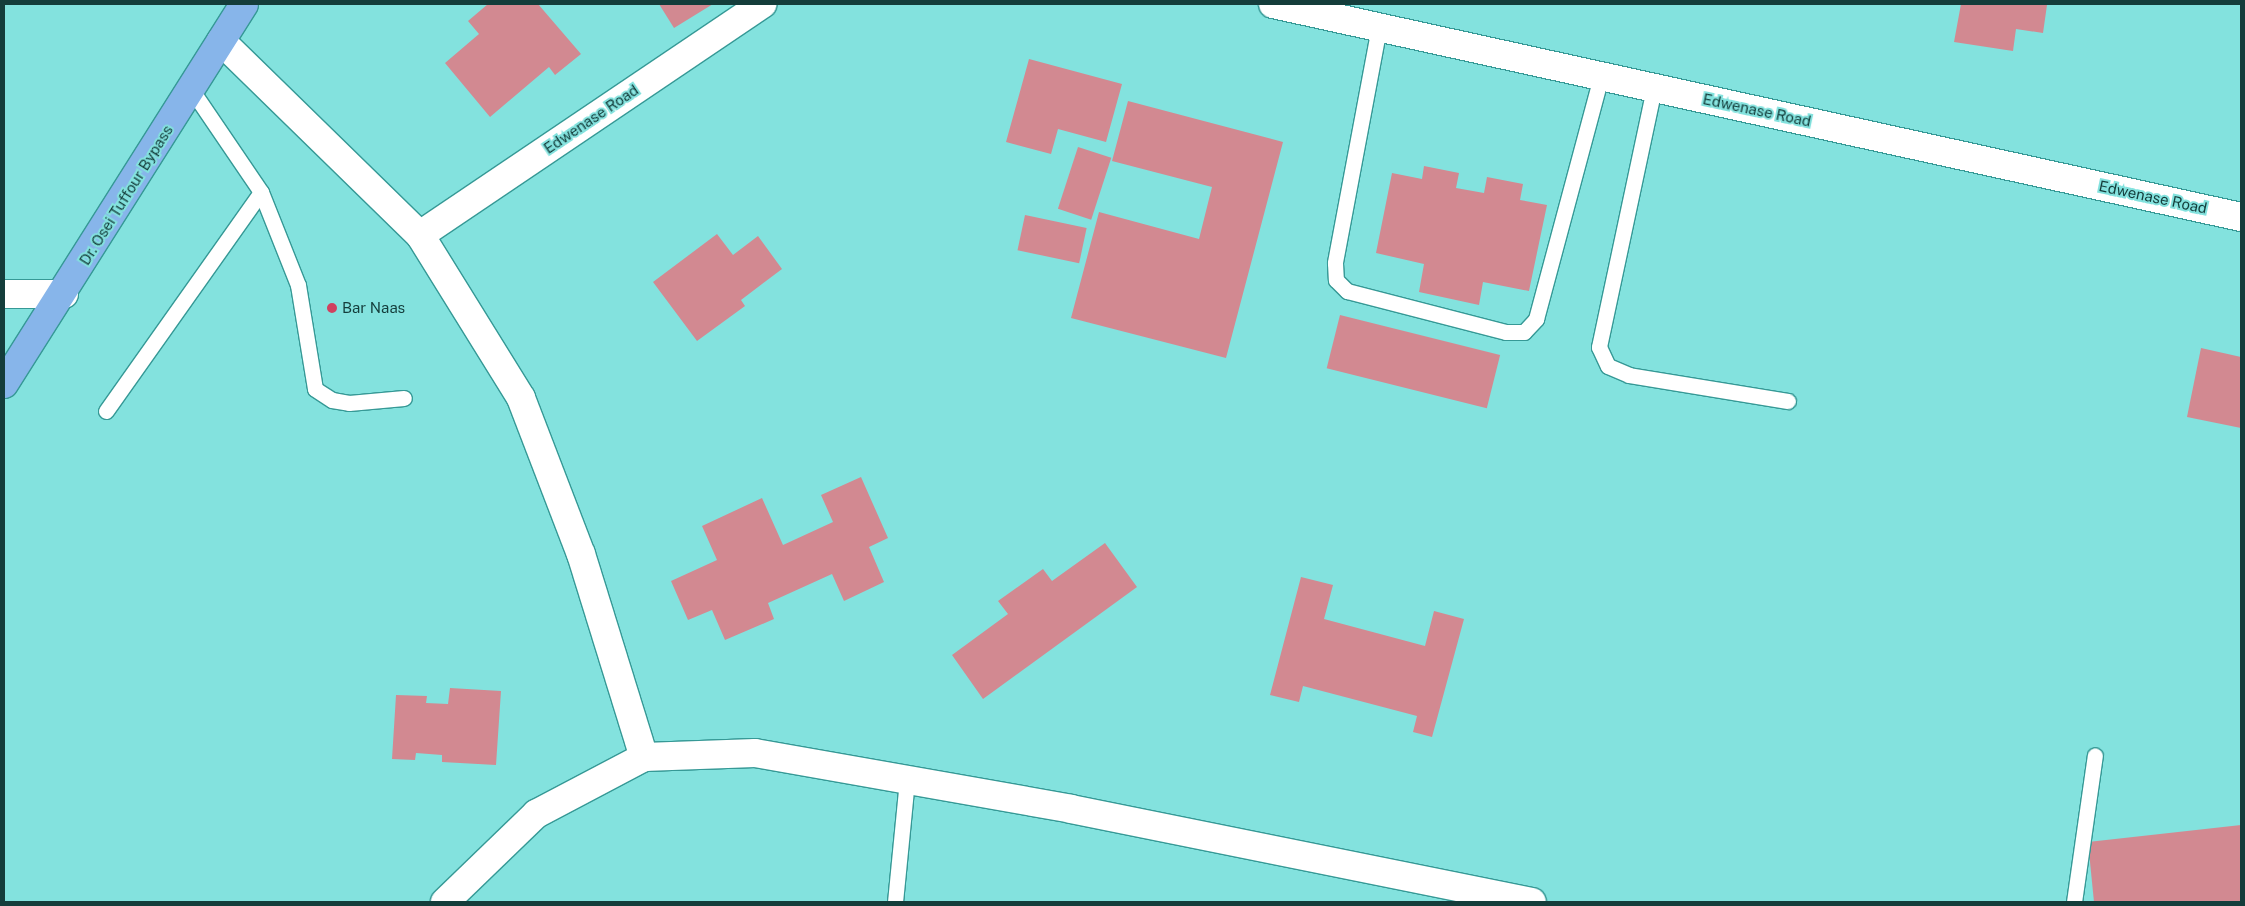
<!DOCTYPE html>
<style>
body{margin:0}
#map{position:relative;width:2245px;height:906px;overflow:hidden;background:#83e2de;font-family:"Public Sans",sans-serif}
div>[style]{position:absolute}
[style*='--x']{left:calc(var(--x)*1px);top:calc(var(--y)*1px);width:calc(var(--w)*1px);rotate:calc(var(--a)*1deg)}
.building>*{inset:0;background:#d28991;transform-origin:0 0}
.roads{filter:drop-shadow(1px 0 #369996) drop-shadow(-1px 0 #369996) drop-shadow(0 1px #369996) drop-shadow(0 -1px #369996)}
.lane>*{height:15px;margin:-7.5px;padding:0 7.5px;transform-origin:7.5px;border-radius:7.5px;background:#fff}
.street>*{height:28px;margin:-14px;padding:0 14px;transform-origin:14px;border-radius:14px;background:#fff}
.highway>*{height:28px;margin:-14px;padding:0 14px;transform-origin:14px;border-radius:14px;background:#87b5ea}
.dots>*{width:14px;height:14px;translate:-50% -50%;box-sizing:border-box;border:2px solid #83e2de;border-radius:50%}
span{translate:-50% -50%;white-space:nowrap;text-align:center;line-height:1.15;-webkit-text-stroke:4px #83e2de;paint-order:stroke}
.street-label{font-size:15px;color:#143d3b}
.poi-label{font-size:15px;color:#143d3b}
.left{translate:0 -50%;text-align:left}
.frame{position:absolute;inset:0;border:5px solid #143d3b;pointer-events:none}
</style>
<div id="map">
<div class="building">
<i style="clip-path:polygon(488px 4px,538px 4px,581px 54px,555px 75px,549px 67px,490px 117px,445px 63px,479px 34px,468px 21px)"></i>
<i style="clip-path:polygon(659px 4px,713px 4px,674px 28px)"></i>
<i style="clip-path:polygon(1961px 4px,2047px 5px,2043px 33px,2016px 29px,2013px 51px,1954px 42px)"></i>
<i style="clip-path:polygon(1029px 59px,1122px 84px,1106px 142px,1058px 129px,1051px 154px,1006px 142px)"></i>
<i style="clip-path:polygon(1128px 101px,1283px 142px,1226px 358px,1071px 318px,1099px 212px,1199px 239px,1212px 187px,1112px 161px)"></i>
<i style="left:1078px;top:147px;width:35px;height:65px;rotate:18deg"></i>
<i style="clip-path:polygon(1424px 166px,1459px 173px,1456px 188px,1484px 193px,1487px 177px,1523px 184px,1520px 200px,1547px 205px,1529px 291px,1483px 282px,1479px 305px,1419px 292px,1424px 264px,1376px 253px,1392px 173px,1422px 179px)"></i>
<i style="left:1025px;top:215px;width:63px;height:36px;rotate:12deg"></i>
<i style="clip-path:polygon(717px 234px,733px 255px,758px 236px,782px 269px,741px 300px,745px 306px,697px 341px,653px 282px)"></i>
<i style="left:1340px;top:315px;width:165px;height:55px;rotate:14deg"></i>
<i style="clip-path:polygon(2201px 348px,2241px 357px,2241px 428px,2187px 417px)"></i>
<i style="clip-path:polygon(861px 477px,888px 538px,869px 547px,884px 582px,844px 601px,832px 574px,768px 603px,774px 619px,725px 640px,712px 610px,688px 620px,671px 581px,717px 560px,702px 526px,762px 498px,783px 545px,833px 522px,821px 495px)"></i>
<i style="clip-path:polygon(1105px 543px,1137px 587px,983px 699px,952px 655px,1008px 614px,998px 601px,1043px 569px,1052px 581px)"></i>
<i style="clip-path:polygon(1301px 577px,1333px 585px,1324px 619px,1425px 646px,1434px 611px,1464px 619px,1432px 737px,1413px 732px,1417px 716px,1303px 686px,1299px 702px,1270px 695px)"></i>
<i style="clip-path:polygon(450px 688px,501px 691px,496px 765px,442px 762px,442px 755px,416px 753px,415px 760px,392px 759px,396px 695px,427px 696px,426px 703px,448px 704px)"></i>
<i style="clip-path:polygon(2241px 825px,2241px 902px,2094px 902px,2088px 842px)"></i>
</div>
<div class="roads">
<div class="lane">
<i style="--x:1379;--y:27;--w:240;--a:100.6"></i>
<i style="--x:1335;--y:263;--w:17;--a:87"></i>
<i style="--x:1336;--y:280;--w:16;--a:45"></i>
<i style="--x:1347;--y:291;--w:164;--a:14.5"></i>
<i style="--x:1506;--y:332;--w:18;--a:0"></i>
<i style="--x:1524;--y:332;--w:18;--a:-47"></i>
<i style="--x:1536;--y:319;--w:252;--a:-75"></i>
<i style="--x:1654;--y:88;--w:265;--a:102"></i>
<i style="--x:1599;--y:347;--w:21;--a:65"></i>
<i style="--x:1608;--y:366;--w:23;--a:23"></i>
<i style="--x:1629;--y:375;--w:161;--a:9.3"></i>
<i style="--x:191;--y:89;--w:125;--a:55.8"></i>
<i style="--x:261;--y:192;--w:100;--a:68.3"></i>
<i style="--x:298;--y:285;--w:105;--a:80.7"></i>
<i style="--x:315;--y:389;--w:20;--a:33"></i>
<i style="--x:332;--y:400;--w:17;--a:10"></i>
<i style="--x:349;--y:403;--w:55;--a:-5.2"></i>
<i style="--x:106;--y:411;--w:268;--a:-54.7"></i>
<i style="--x:895;--y:902;--w:123;--a:-84.4"></i>
<i style="--x:2074;--y:902;--w:148;--a:-81.9"></i>
</div>
<div class="street">
<i style="--x:1273;--y:4;--w:991;--a:12.41"></i>
<i style="--x:221;--y:41;--w:278;--a:44.3"></i>
<i style="--x:420;--y:235;--w:192;--a:58.2"></i>
<i style="--x:521;--y:398;--w:167;--a:69"></i>
<i style="--x:581;--y:554;--w:213;--a:72.8"></i>
<i style="--x:420;--y:235;--w:413;--a:-34"></i>
<i style="--x:4;--y:294;--w:60;--a:0"></i>
<i style="--x:445;--y:902;--w:127;--a:-44"></i>
<i style="--x:536;--y:814;--w:122;--a:-27.8"></i>
<i style="--x:644;--y:757;--w:111;--a:-2.1"></i>
<i style="--x:755;--y:753;--w:321;--a:10"></i>
<i style="--x:1071;--y:809;--w:470;--a:11.4"></i>
</div>
<div class="highway">
<i style="--x:4;--y:384;--w:449;--a:-57.7"></i>
</div>
</div>
<div class="dots">
<i style="left:332px;top:308px;background:#d0415f"></i>
</div>
<div class="street-label">
<span style="left:1757px;top:110px;rotate:12deg">Edwenase Road</span>
<span style="left:591px;top:119px;rotate:-34deg">Edwenase Road</span>
<span style="left:126px;top:195px;rotate:-58deg">Dr. Osei Tuffour Bypass</span>
<span style="left:2153px;top:197px;rotate:12deg">Edwenase Road</span>
</div>
<div class="poi-label">
<span class="left" style="left:342px;top:308px">Bar Naas</span>
</div>
<div class="frame"></div>
</div>
